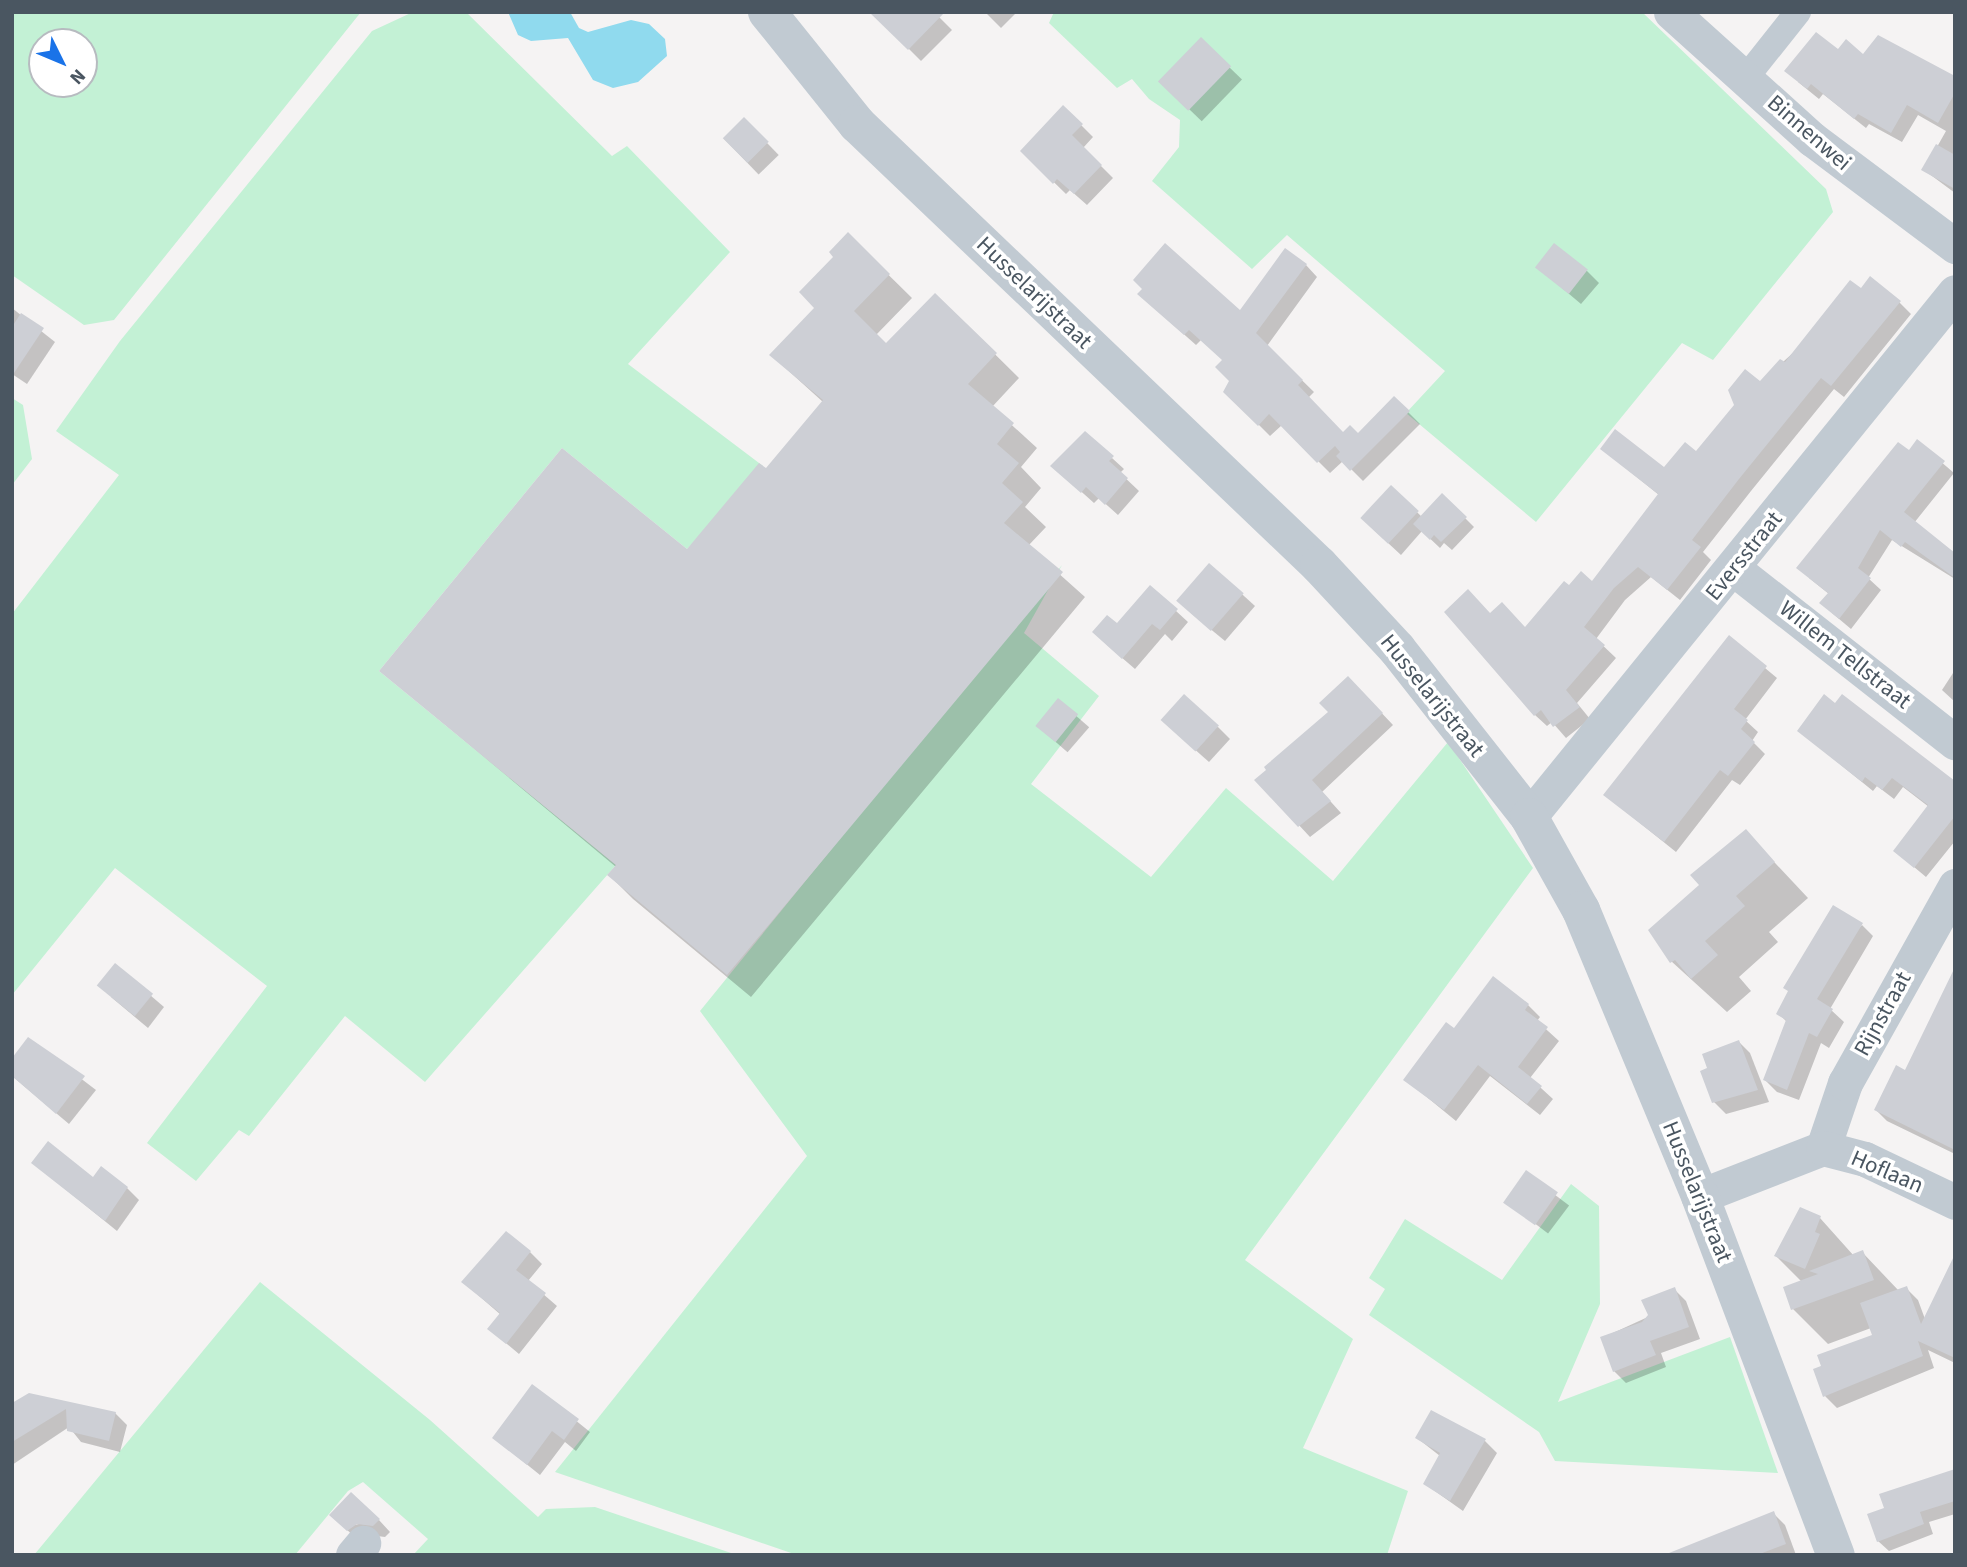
<!DOCTYPE html>
<style>
body{margin:0}
#map{position:relative;width:1967px;height:1567px;overflow:hidden;background:#f5f3f3;font-family:"Source Sans 3",sans-serif}
div>[style]{position:absolute}
[style*='--x']{left:calc(var(--x)*1px);top:calc(var(--y)*1px);width:calc(var(--w)*1px);rotate:calc(var(--a)*1deg)}
.green>*{inset:0;background:#c3f1d5}
.water>*{inset:0;background:#90daee}
.shadow>*{inset:0;background:#0003;transform-origin:0 0}
.building>*{inset:0;background:#cdcfd5;transform-origin:0 0}
.pedestrian>*{height:26px;margin:-13px;padding:0 13px;transform-origin:13px;border-radius:13px;background:#c1cad2}
.minor>*{height:35px;margin:-17.5px;padding:0 17.5px;transform-origin:17.5px;border-radius:17.5px;background:#c1cad2}
.tertiary>*{height:38px;margin:-19px;padding:0 19px;transform-origin:19px;border-radius:19px;background:#c1cad2}
span{translate:-50% -50%;white-space:nowrap;text-align:center;line-height:1.15;-webkit-text-stroke:7px #fff;paint-order:stroke}
.street-label{font-size:23px;color:#4a5661}
.frame{position:absolute;inset:0;border:14px solid #4a5661;pointer-events:none}
.north{position:absolute;left:28px;top:28px;width:70px;height:70px;box-sizing:border-box;background:#fff;border:2px solid #b7bbc0;border-radius:50%;rotate:133deg;font-size:19px;font-weight:700;line-height:28px;text-align:center;color:#4a5661}
.north::after{content:'';display:block;margin:auto;width:24px;height:32px;background:#1a73e8;clip-path:polygon(50% 0,100% 100%,50% 72%,0 100%)}
</style>
<div id="map">
<div class="green">
<i style="clip-path:polygon(evenodd,12px 12px,361px 12px,114px 320px,84px 325px,12px 275px,12px 12px,84px 42px,84px 84px,42px 84px,42px 42px,84px 42px)"></i>
<i style="clip-path:polygon(413px 12px,466px 12px,612px 156px,627px 146px,730px 252px,628px 364px,763px 466px,687px 549px,562px 448px,379px 671px,616px 865px,425px 1082px,345px 1016px,249px 1136px,239px 1130px,196px 1181px,147px 1143px,267px 986px,115px 868px,12px 995px,12px 614px,119px 475px,56px 431px,120px 341px,372px 31px)"></i>
<i style="clip-path:polygon(1054px 12px,1642px 12px,1826px 189px,1833px 212px,1713px 360px,1682px 343px,1536px 522px,1406px 413px,1445px 371px,1287px 235px,1252px 269px,1152px 181px,1179px 147px,1180px 120px,1149px 99px,1132px 79px,1117px 88px,1049px 23px)"></i>
<i style="clip-path:polygon(12px 398px,23px 405px,32px 459px,12px 485px)"></i>
<i style="clip-path:polygon(1062px 565px,1024px 633px,1099px 696px,1031px 784px,1151px 877px,1226px 788px,1333px 881px,1448px 742px,1533px 868px,1245px 1260px,1353px 1339px,1303px 1448px,1408px 1491px,1387px 1555px,797px 1555px,555px 1472px,807px 1156px,700px 1011px)"></i>
<i style="clip-path:polygon(1571px 1184px,1599px 1206px,1600px 1304px,1558px 1402px,1730px 1337px,1778px 1473px,1555px 1461px,1539px 1432px,1369px 1315px,1385px 1289px,1369px 1278px,1405px 1219px,1502px 1280px)"></i>
<i style="clip-path:polygon(260px 1282px,430px 1420px,538px 1517px,546px 1509px,595px 1507px,737px 1555px,413px 1555px,428px 1539px,363px 1482px,348px 1491px,295px 1555px,34px 1555px)"></i>
</div>
<div class="water">
<i style="clip-path:polygon(508px 12px,570px 12px,579px 28px,588px 32px,631px 20px,649px 24px,665px 39px,667px 56px,638px 82px,613px 88px,593px 80px,568px 38px,531px 41px,518px 35px)"></i>
</div>
<div class="shadow">
<i style="clip-path:polygon(934px 12px,952px 30px,921px 61px,882px 22px)"></i>
<i style="clip-path:polygon(985px 12px,1017px 12px,1001px 28px)"></i>
<i style="left:1201px;top:40px;width:57px;height:58px;rotate:44deg"></i>
<i style="clip-path:polygon(1838px 52px,1955px 78px,1955px 193px,1924px 170px,1946px 131px,1918px 115px,1902px 142px,1869px 124px,1866px 128px,1823px 94px,1819px 99px,1798px 82px)"></i>
<i style="clip-path:polygon(1063px 107px,1093px 137px,1083px 148px,1113px 178px,1087px 205px,1070px 190px,1066px 194px,1022px 151px)"></i>
<i style="left:744px;top:119px;width:50px;height:28px;rotate:46deg"></i>
<i style="clip-path:polygon(848px 235px,912px 298px,876px 335px,886px 345px,935px 295px,1019px 378px,992px 407px,1037px 448px,1021px 467px,1041px 488px,1025px 507px,1046px 527px,1028px 546px,1085px 597px,751px 997px,633px 899px,609px 875px,616px 867px,381px 671px,688px 552px,766px 471px,823px 402px,771px 355px,817px 308px)"></i>
<i style="clip-path:polygon(1306px 265px,1317px 277px,1267px 346px,1314px 392px,1308px 398px,1343px 434px,1358px 435px,1394px 398px,1420px 424px,1363px 481px,1343px 461px,1330px 473px,1282px 425px,1270px 436px,1226px 392px,1231px 381px,1224px 360px,1201px 340px,1196px 345px,1151px 305px,1240px 312px)"></i>
<i style="clip-path:polygon(1537px 267px,1587px 271px,1599px 283px,1581px 304px)"></i>
<i style="clip-path:polygon(1861px 291px,1899px 302px,1911px 314px,1844px 397px,1834px 389px,1751px 491px,1703px 552px,1711px 560px,1680px 600px,1651px 577px,1625px 600px,1596px 639px,1616px 658px,1577px 703px,1590px 719px,1566px 738px,1552px 722px,1547px 726px,1535px 715px,1491px 615px,1525px 629px,1569px 587px,1593px 583px,1659px 495px,1602px 449px,1665px 469px,1696px 454px,1760px 383px)"></i>
<i style="clip-path:polygon(12px 308px,55px 342px,27px 384px,12px 374px)"></i>
<i style="clip-path:polygon(1918px 442px,1954px 473px,1914px 523px,1955px 555px,1955px 579px,1892px 540px,1868px 578px,1881px 590px,1851px 629px,1832px 613px,1829px 594px,1809px 578px)"></i>
<i style="clip-path:polygon(1112px 458px,1124px 469px,1120px 473px,1139px 491px,1118px 515px,1099px 498px,1094px 503px,1065px 477px)"></i>
<i style="clip-path:polygon(1391px 487px,1422px 517px,1442px 495px,1474px 527px,1452px 550px,1444px 543px,1440px 548px,1422px 531px,1401px 555px,1374px 530px)"></i>
<i style="clip-path:polygon(1210px 565px,1255px 606px,1225px 641px,1191px 613px)"></i>
<i style="clip-path:polygon(1151px 588px,1188px 622px,1172px 641px,1165px 634px,1135px 669px,1106px 644px)"></i>
<i style="clip-path:polygon(1729px 638px,1777px 678px,1745px 720px,1758px 732px,1752px 741px,1765px 754px,1740px 785px,1732px 780px,1676px 852px,1605px 795px)"></i>
<i style="clip-path:polygon(1955px 670px,1955px 702px,1942px 690px)"></i>
<i style="clip-path:polygon(1359px 689px,1393px 725px,1322px 792px,1341px 813px,1310px 837px,1257px 780px)"></i>
<i style="left:1059px;top:701px;width:40px;height:33px;rotate:41deg"></i>
<i style="clip-path:polygon(1218px 727px,1230px 739px,1209px 762px,1175px 732px)"></i>
<i style="clip-path:polygon(1799px 731px,1955px 784px,1955px 841px,1926px 877px,1895px 851px,1929px 807px,1903px 787px,1894px 799px,1877px 786px,1873px 791px)"></i>
<i style="clip-path:polygon(1746px 832px,1808px 898px,1769px 932px,1778px 942px,1739px 977px,1751px 991px,1727px 1012px,1671px 961px)"></i>
<i style="clip-path:polygon(1862px 925px,1873px 936px,1830px 1009px,1844px 1022px,1829px 1048px,1821px 1043px,1799px 1100px,1777px 1092px,1765px 1080px,1787px 1022px,1778px 1013px)"></i>
<i style="clip-path:polygon(115px 965px,164px 1007px,148px 1028px,111px 997px)"></i>
<i style="clip-path:polygon(1955px 973px,1955px 1154px,1887px 1121px,1876px 1110px,1906px 1072px)"></i>
<i style="clip-path:polygon(1528px 1005px,1540px 1017px,1537px 1021px,1559px 1041px,1530px 1078px,1553px 1099px,1540px 1115px,1490px 1076px,1456px 1121px,1406px 1080px,1454px 1030px)"></i>
<i style="clip-path:polygon(29px 1039px,96px 1090px,69px 1124px,12px 1076px)"></i>
<i style="clip-path:polygon(1739px 1042px,1750px 1053px,1769px 1102px,1726px 1114px,1714px 1102px,1710px 1069px)"></i>
<i style="clip-path:polygon(33px 1163px,127px 1188px,139px 1200px,117px 1231px)"></i>
<i style="left:1526px;top:1173px;width:54px;height:35px;rotate:37deg"></i>
<i style="clip-path:polygon(1820px 1218px,1854px 1256px,1862px 1252px,1899px 1291px,1906px 1288px,1918px 1300px,1925px 1319px,1955px 1271px,1955px 1363px,1928px 1350px,1934px 1368px,1837px 1408px,1825px 1396px,1815px 1370px,1874px 1336px,1871px 1328px,1828px 1344px,1793px 1309px,1802px 1282px,1776px 1256px)"></i>
<i style="clip-path:polygon(530px 1252px,542px 1264px,528px 1281px,557px 1306px,519px 1354px,489px 1329px,501px 1315px,463px 1282px)"></i>
<i style="clip-path:polygon(1674px 1289px,1686px 1301px,1700px 1339px,1661px 1353px,1666px 1367px,1626px 1383px,1614px 1371px,1602px 1338px,1650px 1316px)"></i>
<i style="clip-path:polygon(533px 1386px,590px 1432px,576px 1451px,565px 1442px,540px 1475px,494px 1438px)"></i>
<i style="clip-path:polygon(12px 1403px,115px 1413px,127px 1425px,120px 1452px,81px 1442px,69px 1427px,12px 1465px)"></i>
<i style="clip-path:polygon(1432px 1413px,1485px 1441px,1497px 1453px,1463px 1511px,1425px 1484px,1440px 1456px,1417px 1438px)"></i>
<i style="clip-path:polygon(1955px 1491px,1955px 1514px,1929px 1522px,1933px 1534px,1889px 1551px,1878px 1541px,1869px 1515px)"></i>
<i style="clip-path:polygon(1773px 1513px,1785px 1525px,1796px 1555px,1710px 1555px)"></i>
<i style="clip-path:polygon(379px 1520px,390px 1532px,385px 1537px,369px 1535px,360px 1542px,344px 1527px)"></i>
</div>
<div class="building">
<i style="clip-path:polygon(869px 12px,945px 12px,908px 50px)"></i>
<i style="clip-path:polygon(1816px 32px,1838px 49px,1846px 39px,1863px 54px,1878px 35px,1955px 76px,1955px 93px,1938px 123px,1907px 105px,1891px 133px,1858px 114px,1854px 119px,1811px 84px,1807px 89px,1784px 71px)"></i>
<i style="left:1201px;top:37px;width:42px;height:62px;rotate:44deg"></i>
<i style="clip-path:polygon(1063px 105px,1083px 124px,1072px 135px,1102px 165px,1074px 194px,1057px 179px,1053px 184px,1020px 151px)"></i>
<i style="left:744px;top:117px;width:35px;height:30px;rotate:45deg"></i>
<i style="clip-path:polygon(1936px 144px,1955px 155px,1955px 189px,1921px 170px)"></i>
<i style="clip-path:polygon(848px 232px,890px 274px,854px 311px,886px 343px,935px 293px,997px 353px,968px 384px,1014px 423px,997px 444px,1019px 463px,1002px 483px,1023px 502px,1004px 523px,1063px 572px,727px 975px,607px 875px,616px 865px,379px 671px,562px 448px,687px 549px,759px 463px,766px 468px,823px 400px,769px 355px,814px 308px,799px 292px,833px 257px,829px 252px)"></i>
<i style="clip-path:polygon(1165px 243px,1240px 310px,1285px 248px,1307px 264px,1256px 333px,1303px 380px,1298px 385px,1343px 432px,1350px 425px,1358px 433px,1394px 396px,1410px 411px,1350px 471px,1336px 456px,1340px 452px,1335px 446px,1317px 463px,1269px 414px,1258px 426px,1223px 392px,1229px 381px,1215px 367px,1222px 360px,1189px 330px,1184px 335px,1137px 294px,1142px 289px,1133px 280px)"></i>
<i style="left:1554px;top:243px;width:43px;height:31px;rotate:38deg"></i>
<i style="clip-path:polygon(1870px 276px,1901px 301px,1831px 386px,1821px 378px,1739px 479px,1692px 540px,1701px 547px,1667px 590px,1638px 567px,1614px 588px,1584px 627px,1605px 645px,1566px 690px,1580px 707px,1553px 727px,1541px 710px,1534px 716px,1444px 612px,1468px 589px,1490px 613px,1502px 602px,1525px 627px,1564px 581px,1569px 585px,1581px 571px,1592px 581px,1658px 494px,1600px 449px,1615px 429px,1664px 467px,1685px 442px,1696px 451px,1734px 405px,1728px 390px,1745px 369px,1760px 381px,1780px 359px,1785px 362px,1850px 280px,1861px 288px)"></i>
<i style="clip-path:polygon(21px 313px,44px 328px,12px 376px,12px 327px)"></i>
<i style="clip-path:polygon(1085px 431px,1114px 456px,1109px 461px,1128px 478px,1105px 505px,1086px 487px,1081px 493px,1050px 466px)"></i>
<i style="clip-path:polygon(1917px 439px,1945px 461px,1904px 512px,1955px 553px,1955px 578px,1905px 542px,1901px 547px,1880px 530px,1858px 568px,1871px 578px,1839px 619px,1819px 603px,1828px 593px,1796px 568px,1898px 442px,1909px 450px)"></i>
<i style="left:1391px;top:485px;width:38px;height:45px;rotate:43deg"></i>
<i style="clip-path:polygon(1442px 493px,1467px 517px,1441px 542px,1434px 535px,1430px 540px,1413px 524px)"></i>
<i style="left:1209px;top:563px;width:46px;height:50px;rotate:41deg"></i>
<i style="clip-path:polygon(1150px 585px,1178px 609px,1160px 630px,1152px 624px,1122px 659px,1092px 632px,1107px 615px,1117px 623px)"></i>
<i style="clip-path:polygon(1729px 635px,1767px 666px,1734px 709px,1748px 720px,1741px 729px,1755px 742px,1728px 776px,1720px 770px,1664px 842px,1603px 795px)"></i>
<i style="clip-path:polygon(1348px 676px,1383px 713px,1312px 780px,1331px 801px,1298px 827px,1254px 780px,1266px 770px,1264px 767px,1328px 712px,1319px 703px)"></i>
<i style="left:1184px;top:694px;width:47px;height:35px;rotate:42deg"></i>
<i style="clip-path:polygon(1824px 694px,1835px 703px,1842px 694px,1955px 781px,1955px 816px,1914px 868px,1893px 851px,1928px 805px,1892px 778px,1882px 790px,1865px 777px,1862px 782px,1797px 731px)"></i>
<i style="left:1058px;top:698px;width:26px;height:36px;rotate:39deg"></i>
<i style="clip-path:polygon(1746px 829px,1775px 862px,1736px 896px,1745px 906px,1705px 941px,1718px 955px,1691px 979px,1675px 960px,1670px 963px,1648px 930px,1699px 885px,1690px 875px)"></i>
<i style="clip-path:polygon(1833px 905px,1863px 923px,1817px 999px,1833px 1009px,1817px 1037px,1809px 1033px,1787px 1090px,1763px 1080px,1786px 1020px,1776px 1014px,1788px 991px,1783px 988px)"></i>
<i style="left:115px;top:963px;width:49px;height:29px;rotate:39deg"></i>
<i style="clip-path:polygon(1955px 967px,1955px 1150px,1874px 1110px,1896px 1065px,1905px 1070px)"></i>
<i style="clip-path:polygon(1493px 976px,1529px 1004px,1525px 1010px,1548px 1027px,1518px 1067px,1542px 1086px,1527px 1104px,1478px 1065px,1444px 1110px,1403px 1080px,1446px 1022px,1454px 1028px)"></i>
<i style="clip-path:polygon(28px 1037px,85px 1076px,56px 1114px,12px 1076px,12px 1058px)"></i>
<i style="clip-path:polygon(1739px 1040px,1758px 1090px,1712px 1103px,1700px 1071px,1707px 1068px,1702px 1054px)"></i>
<i style="clip-path:polygon(48px 1141px,93px 1177px,101px 1166px,128px 1187px,105px 1221px,31px 1163px)"></i>
<i style="left:1526px;top:1170px;width:39px;height:40px;rotate:35deg"></i>
<i style="clip-path:polygon(1800px 1207px,1821px 1216px,1815px 1232px,1820px 1234px,1805px 1269px,1774px 1256px)"></i>
<i style="clip-path:polygon(506px 1231px,531px 1251px,516px 1270px,546px 1293px,506px 1344px,487px 1329px,500px 1313px,461px 1282px)"></i>
<i style="clip-path:polygon(1863px 1250px,1874px 1280px,1791px 1310px,1783px 1287px,1818px 1274px,1809px 1271px)"></i>
<i style="clip-path:polygon(1955px 1254px,1955px 1358px,1918px 1341px,1923px 1356px,1823px 1397px,1813px 1369px,1821px 1366px,1817px 1355px,1872px 1335px,1860px 1303px,1907px 1286px,1921px 1324px)"></i>
<i style="clip-path:polygon(1675px 1287px,1689px 1327px,1650px 1341px,1656px 1355px,1613px 1372px,1600px 1337px,1642px 1322px,1648px 1315px,1641px 1300px)"></i>
<i style="clip-path:polygon(532px 1384px,579px 1419px,564px 1440px,552px 1431px,527px 1465px,492px 1438px)"></i>
<i style="clip-path:polygon(29px 1393px,116px 1412px,109px 1441px,67px 1431px,66px 1409px,12px 1442px,12px 1403px)"></i>
<i style="clip-path:polygon(1431px 1410px,1486px 1439px,1450px 1501px,1423px 1484px,1440px 1453px,1415px 1438px)"></i>
<i style="clip-path:polygon(1955px 1469px,1955px 1501px,1920px 1512px,1924px 1524px,1877px 1542px,1867px 1514px,1884px 1508px,1879px 1494px)"></i>
<i style="clip-path:polygon(351px 1492px,380px 1519px,373px 1526px,357px 1524px,347px 1531px,329px 1515px)"></i>
<i style="clip-path:polygon(1774px 1511px,1786px 1544px,1757px 1555px,1664px 1555px)"></i>
</div>
<div class="pedestrian">
<i style="--x:1744;--y:80;--w:87;--a:-51.5"></i>
</div>
<div class="minor">
<i style="--x:1671;--y:12;--w:190;--a:42"></i>
<i style="--x:1812;--y:139;--w:179;--a:36.8"></i>
<i style="--x:1734;--y:569;--w:281;--a:38.1"></i>
<i style="--x:1529;--y:817;--w:676;--a:-50.94"></i>
<i style="--x:1823;--y:1148;--w:69;--a:-71.3"></i>
<i style="--x:1845;--y:1083;--w:226;--a:-60.8"></i>
<i style="--x:1700;--y:1196;--w:132;--a:-21.3"></i>
<i style="--x:1823;--y:1148;--w:43;--a:14.7"></i>
<i style="--x:1865;--y:1159;--w:100;--a:25.5"></i>
<i style="--x:353;--y:1555;--w:16;--a:-50"></i>
</div>
<div class="tertiary">
<i style="--x:767;--y:12;--w:144;--a:51.2"></i>
<i style="--x:857;--y:124;--w:639;--a:43.67"></i>
<i style="--x:1319;--y:565;--w:115;--a:47.1"></i>
<i style="--x:1397;--y:649;--w:214;--a:51.8"></i>
<i style="--x:1529;--y:817;--w:107;--a:60.8"></i>
<i style="--x:1581;--y:910;--w:310;--a:67.4"></i>
<i style="--x:1700;--y:1196;--w:384;--a:69.3"></i>
</div>
<div class="street-label">
<span style="left:1809px;top:133px;rotate:41deg">Binnenwei</span>
<span style="left:1034px;top:293px;rotate:44deg">Husselarijstraat</span>
<span style="left:1744px;top:556px;rotate:-51deg">Eversstraat</span>
<span style="left:1845px;top:655px;rotate:38deg">Willem Tellstraat</span>
<span style="left:1432px;top:696px;rotate:51deg">Husselarijstraat</span>
<span style="left:1883px;top:1014px;rotate:-61deg">Rijnstraat</span>
<span style="left:1887px;top:1172px;rotate:23deg">Hoflaan</span>
<span style="left:1697px;top:1192px;rotate:68deg">Husselarijstraat</span>
</div>
<div class="frame"></div>
<div class="north">N</div>
</div>
